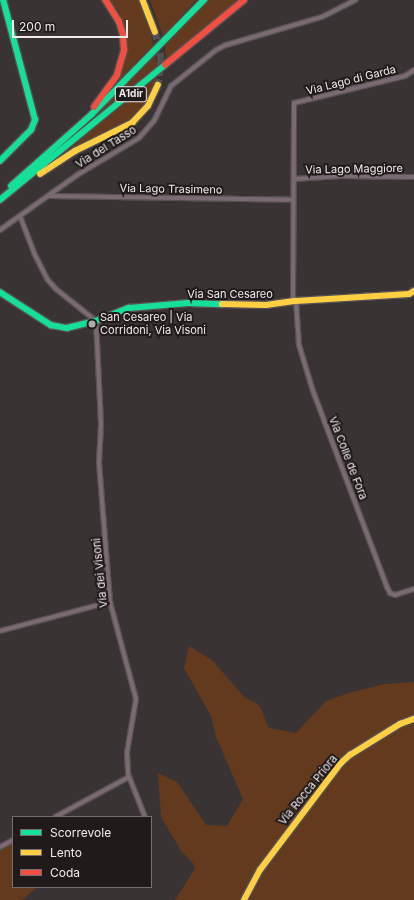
<!DOCTYPE html>
<style>
body{margin:0}
#map{position:relative;width:414px;height:900px;overflow:hidden;background:#3a3334;font-family:Inter,sans-serif}
div>[style]{position:absolute}
[style*='--x']{left:calc(var(--x)*1px);top:calc(var(--y)*1px);width:calc(var(--w)*1px);rotate:calc(var(--a)*1deg)}
.green>*{inset:0;background:#633a1e}
.highway-tunnel>*{height:7px;margin-top:-3.5px;transform-origin:0;background:repeating-linear-gradient(90deg,#564f4f 0 7px,transparent 0 10.5px)}
.roads{filter:drop-shadow(1px 0 #575152) drop-shadow(-1px 0 #575152) drop-shadow(0 1px #575152) drop-shadow(0 -1px #575152)}
.street>*{height:4px;margin:-2px;padding:0 2px;transform-origin:2px;border-radius:2px;background:#7b6a72}
.fast>*{height:5.5px;margin:-2.75px;padding:0 2.75px;transform-origin:2.75px;border-radius:2.75px;background:#16e098}
.slow>*{height:5.5px;margin:-2.75px;padding:0 2.75px;transform-origin:2.75px;border-radius:2.75px;background:#ffcf43}
.jam>*{height:5.5px;margin:-2.75px;padding:0 2.75px;transform-origin:2.75px;border-radius:2.75px;background:#f24e42}
.dots>*{width:11px;height:11px;translate:-50% -50%;box-sizing:border-box;border:2px solid #201a1b;border-radius:50%}
span{translate:-50% -50%;white-space:nowrap;text-align:center;line-height:1.15;-webkit-text-stroke:4px #201a1b;paint-order:stroke}
.shield-label span{padding:1px 3px;background:#201a1b;border:1px solid;border-radius:3px;-webkit-text-stroke-width:0}
.shield-label{font-size:10px;color:#f3ebeb;font-weight:700}
.street-label{font-size:11px;color:#f3ebeb}
.poi-label{font-size:11px;color:#f3ebeb}
.left{translate:0 -50%;text-align:left}
.legend{position:absolute;left:12px;top:816px;width:140px;height:72px;box-sizing:border-box;background:#201a1b;border:1px solid #746e6e;margin:0;padding:5px 7px;list-style:none;font-size:12px;color:#f3ebeb}
.legend li{display:flex;align-items:center;gap:8px;height:20px}
.legend b{width:20px;border:1px solid #746e6e}
.scale{position:absolute;left:12px;top:20px;width:116px;height:18px;box-sizing:border-box;border:2px solid #f3ebeb;border-top:0;padding-left:5px;font-size:12px;line-height:14px;white-space:nowrap;color:#f3ebeb;-webkit-text-stroke:3px #201a1b;paint-order:stroke}
</style>
<div id="map">
<div class="green">
<i style="clip-path:polygon(110px 0,139px 0,151px 33px,153px 45px,113px 86px,126px 34px,119px 12px)"></i>
<i style="clip-path:polygon(150px 0,196px 0,163px 36px)"></i>
<i style="clip-path:polygon(207px 0,240px 0,166px 60px,165px 45px)"></i>
<i style="clip-path:polygon(155px 56px,157px 67px,60px 147px,119px 92px)"></i>
<i style="clip-path:polygon(157px 77px,146px 104px,134px 119px,113px 131px,70px 148px)"></i>
<i style="clip-path:polygon(189px 646px,213px 661px,244px 697px,259px 705px,269px 728px,296px 733px,326px 701px,352px 692px,385px 684px,414px 682px,414px 900px,175px 900px,195px 869px,193px 863px,182px 852px,161px 817px,158px 773px,177px 782px,206px 825px,227px 826px,243px 799px,216px 737px,211px 716px,184px 668px)"></i>
<i style="clip-path:polygon(13px 842px,13px 887px,37px 887px,22px 900px,0 900px,0 849px)"></i>
</div>
<div class="highway-tunnel">
<i style="--x:155;--y:32;--w:27;--a:77"></i>
<i style="--x:161;--y:58;--w:27;--a:96"></i>
</div>
<div class="roads">
<div class="street">
<i style="--x:294;--y:179;--w:46;--a:-3.7"></i>
<i style="--x:340;--y:176;--w:74;--a:0.8"></i>
<i style="--x:50;--y:196;--w:243;--a:0.9"></i>
<i style="--x:20;--y:216;--w:40;--a:69"></i>
<i style="--x:34;--y:253;--w:29;--a:63"></i>
<i style="--x:47;--y:279;--w:13;--a:48"></i>
<i style="--x:56;--y:289;--w:51;--a:38.7"></i>
<i style="--x:96;--y:321;--w:104;--a:87.2"></i>
<i style="--x:101;--y:425;--w:37;--a:93"></i>
<i style="--x:99;--y:462;--w:140;--a:85.5"></i>
<i style="--x:110;--y:602;--w:100;--a:75"></i>
<i style="--x:136;--y:699;--w:54;--a:99.6"></i>
<i style="--x:127;--y:752;--w:22;--a:87"></i>
<i style="--x:128;--y:774;--w:46;--a:68.4"></i>
<i style="--x:0;--y:230;--w:95;--a:-35.5"></i>
<i style="--x:77;--y:175;--w:72;--a:-30.8"></i>
<i style="--x:139;--y:138;--w:23;--a:-49"></i>
<i style="--x:154;--y:121;--w:39;--a:-64"></i>
<i style="--x:171;--y:86;--w:58;--a:-38.7"></i>
<i style="--x:216;--y:50;--w:11;--a:-27"></i>
<i style="--x:226;--y:45;--w:100;--a:-16.3"></i>
<i style="--x:322;--y:17;--w:38;--a:-27"></i>
<i style="--x:296;--y:301;--w:44;--a:86.1"></i>
<i style="--x:299;--y:345;--w:48;--a:73.1"></i>
<i style="--x:313;--y:391;--w:210;--a:69.3"></i>
<i style="--x:387;--y:587;--w:7;--a:63"></i>
<i style="--x:390;--y:593;--w:5;--a:22"></i>
<i style="--x:395;--y:595;--w:20;--a:-18"></i>
<i style="--x:293;--y:302;--w:199;--a:-89.7"></i>
<i style="--x:294;--y:103;--w:114;--a:-13.7"></i>
<i style="--x:405;--y:76;--w:11;--a:-34"></i>
<i style="--x:0;--y:631;--w:114;--a:-14.8"></i>
<i style="--x:55;--y:817;--w:84;--a:-28.4"></i>
<i style="--x:0;--y:847;--w:15;--a:-28"></i>
</div>
<div class="fast">
<i style="--x:0;--y:161;--w:44;--a:-45"></i>
<i style="--x:31;--y:130;--w:11;--a:-68"></i>
<i style="--x:35;--y:120;--w:124;--a:-104.9"></i>
<i style="--x:11;--y:186;--w:108;--a:-41.6"></i>
<i style="--x:92;--y:114;--w:160;--a:-45.5"></i>
<i style="--x:0;--y:200;--w:213;--a:-39.3"></i>
<i style="--x:0;--y:292;--w:61;--a:32.9"></i>
<i style="--x:51;--y:325;--w:16;--a:11"></i>
<i style="--x:67;--y:328;--w:30;--a:-14"></i>
<i style="--x:96;--y:321;--w:35;--a:-22"></i>
<i style="--x:129;--y:308;--w:59;--a:-4.8"></i>
<i style="--x:188;--y:303;--w:34;--a:2"></i>
</div>
<div class="slow">
<i style="--x:143;--y:0;--w:34;--a:69"></i>
<i style="--x:40;--y:174;--w:42;--a:-33.3"></i>
<i style="--x:75;--y:151;--w:64;--a:-26.2"></i>
<i style="--x:132;--y:123;--w:23;--a:-47"></i>
<i style="--x:148;--y:106;--w:23;--a:-65"></i>
<i style="--x:222;--y:304;--w:44;--a:1.3"></i>
<i style="--x:266;--y:305;--w:30;--a:-8"></i>
<i style="--x:296;--y:301;--w:113;--a:-3.5"></i>
<i style="--x:409;--y:294;--w:6;--a:-31"></i>
<i style="--x:244;--y:900;--w:34;--a:-62"></i>
<i style="--x:260;--y:870;--w:134;--a:-52.9"></i>
<i style="--x:341;--y:763;--w:12;--a:-42"></i>
<i style="--x:350;--y:755;--w:59;--a:-31.8"></i>
<i style="--x:400;--y:724;--w:15;--a:-20"></i>
</div>
<div class="jam">
<i style="--x:165;--y:65;--w:102;--a:-39.4"></i>
<i style="--x:94;--y:107;--w:39;--a:-54"></i>
<i style="--x:117;--y:75;--w:26;--a:-74"></i>
<i style="--x:124;--y:50;--w:15;--a:-94"></i>
<i style="--x:123;--y:35;--w:14;--a:-107"></i>
<i style="--x:119;--y:22;--w:26;--a:-122"></i>
</div>
</div>
<div class="dots">
<i style="left:92px;top:324px;background:#b2abab"></i>
</div>
<div class="shield-label">
<span style="left:131px;top:94px">A1dir</span>
</div>
<div class="street-label">
<span style="left:351px;top:80px;rotate:-14deg">Via Lago di Garda</span>
<span style="left:106px;top:147px;rotate:-32deg">Via del Tasso</span>
<span style="left:354px;top:169px;rotate:-1deg">Via Lago Maggiore</span>
<span style="left:171px;top:189px;rotate:1deg">Via Lago Trasimeno</span>
<span style="left:230px;top:294px">Via San Cesareo</span>
<span style="left:348px;top:458px;rotate:69deg">Via Colle de Fora</span>
<span style="left:100px;top:573px;rotate:-96deg">Via dei Visoni</span>
<span style="left:308px;top:790px;rotate:-51deg">Via Rocca Priora</span>
</div>
<div class="poi-label">
<span class="left" style="left:100px;top:324px">San Cesareo | Via<br>Corridoni, Via Visoni</span>
</div>
<ul class="legend">
<li><b style="height:5px;background:#16e098"></b>Scorrevole</li>
<li><b style="height:5px;background:#ffcf43"></b>Lento</li>
<li><b style="height:5px;background:#f24e42"></b>Coda</li>
</ul>
<div class="scale">200 m</div>
</div>
